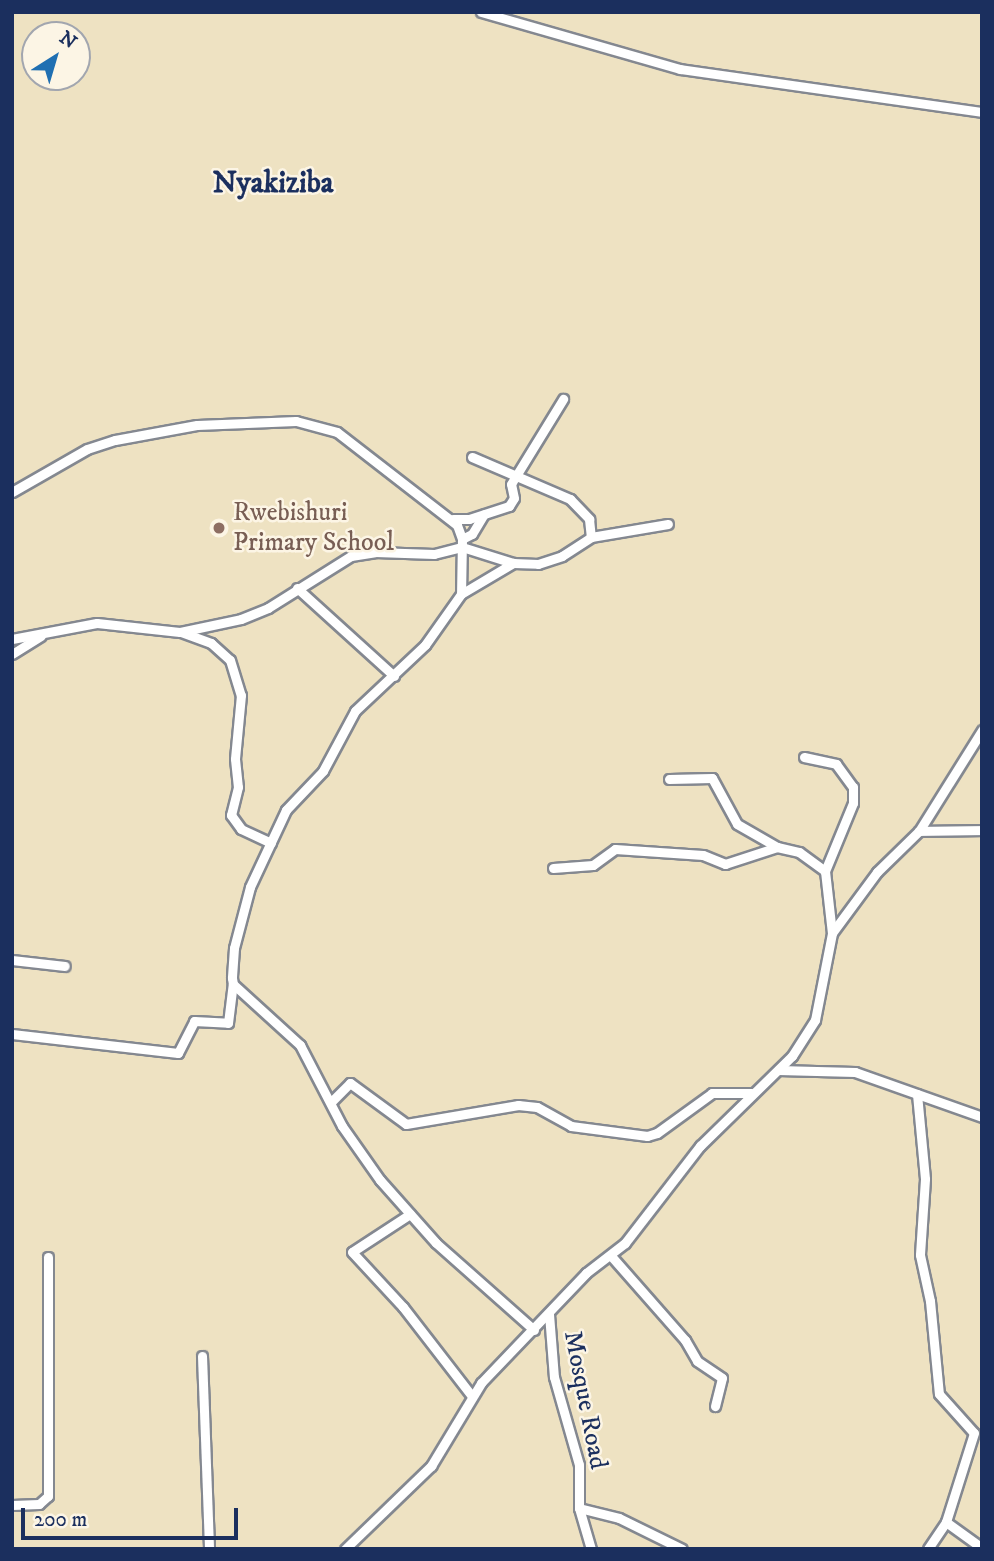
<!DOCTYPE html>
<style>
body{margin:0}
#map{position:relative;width:994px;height:1561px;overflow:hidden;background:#eee2c2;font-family:"IM FELL DW Pica",serif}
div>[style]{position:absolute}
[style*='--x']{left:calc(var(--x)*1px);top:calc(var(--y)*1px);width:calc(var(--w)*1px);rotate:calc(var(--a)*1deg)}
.roads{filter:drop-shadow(2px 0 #848890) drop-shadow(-2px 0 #848890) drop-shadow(0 2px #848890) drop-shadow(0 -2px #848890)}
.street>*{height:9px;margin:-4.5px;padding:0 4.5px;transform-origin:4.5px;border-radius:4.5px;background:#fff}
.dots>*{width:19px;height:19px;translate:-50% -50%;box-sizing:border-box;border:4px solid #fcf5e5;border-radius:50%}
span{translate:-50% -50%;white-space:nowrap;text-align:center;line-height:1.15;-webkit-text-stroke:5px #fcf5e5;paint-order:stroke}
.education-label{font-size:26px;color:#785e54}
.left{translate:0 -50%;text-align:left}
.street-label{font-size:26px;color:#1b2f5e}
.quarter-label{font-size:30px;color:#1b2f5e;font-weight:700}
.frame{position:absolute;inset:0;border:14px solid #1b2f5e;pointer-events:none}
.north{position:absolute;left:21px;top:21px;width:70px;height:70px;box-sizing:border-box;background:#fcf5e5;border:2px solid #a2a6af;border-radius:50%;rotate:37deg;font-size:19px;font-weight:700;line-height:28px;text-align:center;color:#1b2f5e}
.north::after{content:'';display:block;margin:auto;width:24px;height:32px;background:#1f6fb2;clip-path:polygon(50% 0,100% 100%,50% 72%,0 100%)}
.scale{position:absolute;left:21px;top:1508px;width:217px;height:32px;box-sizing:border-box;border:4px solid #1b2f5e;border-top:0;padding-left:9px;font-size:21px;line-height:24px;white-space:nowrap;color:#1b2f5e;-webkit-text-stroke:5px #fcf5e5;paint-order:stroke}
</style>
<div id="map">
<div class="roads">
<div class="street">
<i style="--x:481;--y:12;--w:207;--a:16"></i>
<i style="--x:680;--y:69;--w:305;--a:8.1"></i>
<i style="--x:472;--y:457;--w:107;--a:23.2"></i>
<i style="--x:570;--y:499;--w:28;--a:46"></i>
<i style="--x:589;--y:519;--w:18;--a:84"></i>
<i style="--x:12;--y:492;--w:86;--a:-29.8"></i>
<i style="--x:87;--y:449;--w:29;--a:-18"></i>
<i style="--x:115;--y:440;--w:83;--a:-10.4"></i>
<i style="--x:197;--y:425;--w:99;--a:-2.3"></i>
<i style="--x:296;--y:421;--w:42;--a:15"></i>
<i style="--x:337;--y:432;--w:152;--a:37.8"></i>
<i style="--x:457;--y:525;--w:15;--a:70"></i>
<i style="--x:462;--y:539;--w:55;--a:91"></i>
<i style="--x:461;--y:594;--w:62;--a:125.2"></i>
<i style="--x:425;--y:645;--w:96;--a:136.7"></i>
<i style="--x:355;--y:711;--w:68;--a:118.1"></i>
<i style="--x:323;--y:771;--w:54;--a:133.5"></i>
<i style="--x:286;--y:810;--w:85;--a:115.1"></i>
<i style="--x:250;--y:887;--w:63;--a:104.7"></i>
<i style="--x:234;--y:948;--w:30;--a:94"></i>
<i style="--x:232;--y:978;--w:6;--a:81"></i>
<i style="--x:233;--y:984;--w:91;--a:42.3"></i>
<i style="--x:300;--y:1045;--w:91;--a:62.6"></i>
<i style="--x:342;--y:1126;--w:66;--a:54.9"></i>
<i style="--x:380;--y:1180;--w:84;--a:48.4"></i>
<i style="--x:436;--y:1243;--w:131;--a:41.6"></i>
<i style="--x:453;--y:519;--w:16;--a:0"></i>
<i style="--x:469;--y:519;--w:42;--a:-18"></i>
<i style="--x:509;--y:506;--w:9;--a:-58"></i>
<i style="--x:514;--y:498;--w:14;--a:-102"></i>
<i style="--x:511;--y:484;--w:100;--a:-58.5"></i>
<i style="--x:462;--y:539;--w:11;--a:-27"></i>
<i style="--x:472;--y:534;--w:23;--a:-59"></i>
<i style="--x:297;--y:588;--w:131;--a:42.2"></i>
<i style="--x:461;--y:594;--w:61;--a:-30.8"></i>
<i style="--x:181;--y:632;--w:32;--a:20"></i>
<i style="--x:211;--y:643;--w:25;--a:42"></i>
<i style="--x:230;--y:660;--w:37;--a:73"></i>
<i style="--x:241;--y:695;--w:64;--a:95.4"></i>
<i style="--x:235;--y:759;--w:28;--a:84"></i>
<i style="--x:238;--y:787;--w:29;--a:104"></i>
<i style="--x:231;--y:815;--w:17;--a:54"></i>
<i style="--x:241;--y:829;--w:33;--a:25"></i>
<i style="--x:12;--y:639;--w:86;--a:-10.7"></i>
<i style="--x:97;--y:623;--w:83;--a:6.2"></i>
<i style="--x:180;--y:632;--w:62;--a:-12"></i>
<i style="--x:241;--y:619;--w:29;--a:-22"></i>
<i style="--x:268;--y:608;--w:98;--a:-32.1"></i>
<i style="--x:351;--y:556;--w:24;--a:-9"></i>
<i style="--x:375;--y:552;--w:59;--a:1.9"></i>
<i style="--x:434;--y:554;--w:29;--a:-14"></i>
<i style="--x:462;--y:547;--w:53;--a:17.4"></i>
<i style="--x:513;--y:563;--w:25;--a:2"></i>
<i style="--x:538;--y:564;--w:25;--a:-18"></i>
<i style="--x:562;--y:556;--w:35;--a:-33"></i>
<i style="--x:591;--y:537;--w:78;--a:-9.6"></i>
<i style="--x:12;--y:654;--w:34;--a:-32"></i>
<i style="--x:804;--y:757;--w:33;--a:12"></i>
<i style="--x:836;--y:764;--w:29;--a:54"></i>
<i style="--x:853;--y:787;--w:16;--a:90"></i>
<i style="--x:853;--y:803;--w:74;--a:112.4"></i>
<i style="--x:825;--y:871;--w:62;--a:83.6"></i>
<i style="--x:669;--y:779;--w:43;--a:-1.3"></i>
<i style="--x:712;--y:778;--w:52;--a:61.5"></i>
<i style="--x:737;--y:824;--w:46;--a:29.9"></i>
<i style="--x:919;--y:831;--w:63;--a:-0.9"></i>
<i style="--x:553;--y:868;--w:40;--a:-4.3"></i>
<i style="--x:593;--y:865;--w:27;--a:-36"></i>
<i style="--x:615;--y:849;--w:88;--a:3.9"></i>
<i style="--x:703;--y:855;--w:24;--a:22"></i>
<i style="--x:725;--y:864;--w:55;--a:-18.1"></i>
<i style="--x:777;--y:847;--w:23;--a:13"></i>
<i style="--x:799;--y:852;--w:32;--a:36"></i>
<i style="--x:12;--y:960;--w:53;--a:6.5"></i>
<i style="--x:12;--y:1034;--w:167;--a:6.5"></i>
<i style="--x:178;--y:1053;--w:36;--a:-63"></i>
<i style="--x:194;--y:1021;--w:34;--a:3"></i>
<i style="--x:228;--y:1023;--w:39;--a:-83"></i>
<i style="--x:778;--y:1070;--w:77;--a:1.5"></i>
<i style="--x:855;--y:1072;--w:135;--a:19.5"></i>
<i style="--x:917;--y:1094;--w:85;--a:84.6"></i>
<i style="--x:925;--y:1179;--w:76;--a:93.8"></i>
<i style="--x:920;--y:1255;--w:47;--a:77.7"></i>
<i style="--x:930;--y:1301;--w:93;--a:84.5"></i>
<i style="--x:939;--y:1394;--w:52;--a:48.1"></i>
<i style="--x:974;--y:1433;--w:93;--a:107.5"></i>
<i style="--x:946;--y:1522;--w:32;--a:124"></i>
<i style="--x:331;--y:1102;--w:27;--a:-45"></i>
<i style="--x:350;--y:1083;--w:69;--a:36.2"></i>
<i style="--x:406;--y:1124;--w:114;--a:-9.6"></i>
<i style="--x:518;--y:1105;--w:19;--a:6"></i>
<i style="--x:537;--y:1107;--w:39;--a:29"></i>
<i style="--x:571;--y:1126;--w:77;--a:7.5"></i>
<i style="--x:647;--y:1136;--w:10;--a:-17"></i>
<i style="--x:657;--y:1133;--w:68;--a:-36"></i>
<i style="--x:712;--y:1093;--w:39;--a:0"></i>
<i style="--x:410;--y:1214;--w:69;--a:146.8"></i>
<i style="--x:352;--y:1252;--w:75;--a:47.2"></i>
<i style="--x:403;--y:1307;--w:111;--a:52.3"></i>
<i style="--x:612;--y:1257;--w:111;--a:48.7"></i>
<i style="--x:685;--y:1340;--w:24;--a:60"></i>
<i style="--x:697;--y:1361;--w:30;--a:34"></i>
<i style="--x:722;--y:1378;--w:29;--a:104"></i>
<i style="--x:549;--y:1314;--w:63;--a:85.5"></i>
<i style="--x:554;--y:1377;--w:91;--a:74.1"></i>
<i style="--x:579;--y:1465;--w:43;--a:90"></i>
<i style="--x:579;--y:1508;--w:41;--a:14"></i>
<i style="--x:619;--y:1518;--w:70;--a:26.2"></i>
<i style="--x:202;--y:1356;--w:193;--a:87.9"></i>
<i style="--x:12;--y:1505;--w:27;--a:-2"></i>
<i style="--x:39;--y:1504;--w:12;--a:-42"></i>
<i style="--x:48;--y:1496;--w:239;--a:-90"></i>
<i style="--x:579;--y:1508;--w:43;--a:73.7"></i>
<i style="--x:946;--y:1522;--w:44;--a:35.8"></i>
<i style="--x:345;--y:1549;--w:120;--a:-44"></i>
<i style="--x:431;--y:1466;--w:97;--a:-58.9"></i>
<i style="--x:481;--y:1383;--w:152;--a:-46.3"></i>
<i style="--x:586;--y:1273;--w:49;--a:-37.6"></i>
<i style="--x:625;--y:1243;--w:123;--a:-52.3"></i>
<i style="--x:700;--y:1146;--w:129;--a:-44.4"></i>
<i style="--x:792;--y:1056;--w:43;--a:-57.4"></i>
<i style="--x:815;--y:1020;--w:89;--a:-78.9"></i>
<i style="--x:832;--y:933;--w:76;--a:-53.6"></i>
<i style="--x:877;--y:872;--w:59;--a:-44.3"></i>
<i style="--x:919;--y:831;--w:119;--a:-58"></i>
</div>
</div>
<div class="dots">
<i style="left:219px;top:528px;background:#8d6e63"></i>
</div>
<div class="education-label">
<span class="left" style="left:233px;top:528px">Rwebishuri<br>Primary School</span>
</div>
<div class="street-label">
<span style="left:585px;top:1400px;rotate:79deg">Mosque Road</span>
</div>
<div class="quarter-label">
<span style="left:273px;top:184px">Nyakiziba</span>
</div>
<div class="frame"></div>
<div class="north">N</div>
<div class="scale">200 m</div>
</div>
